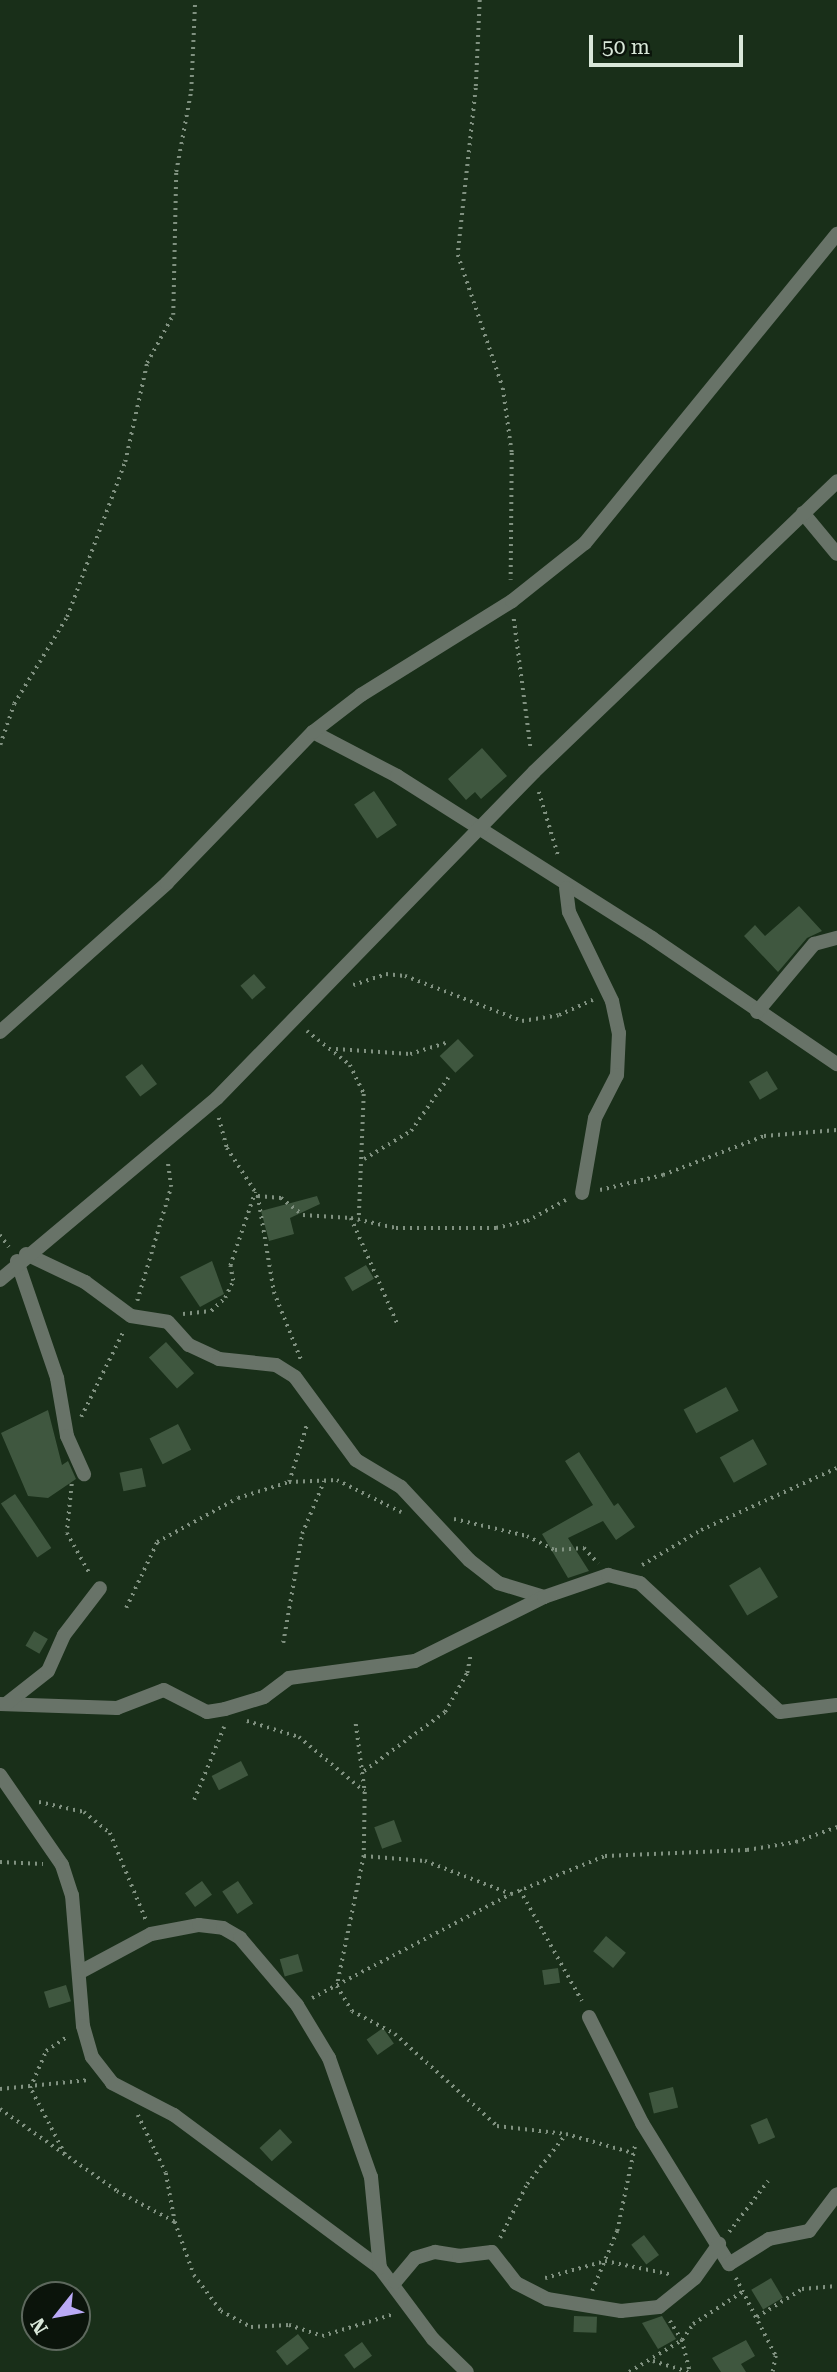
<!DOCTYPE html>
<style>
body{margin:0}
#map{position:relative;width:837px;height:2372px;overflow:hidden;background:#192f19;font-family:"Roboto Serif",serif}
div>[style]{position:absolute}
[style*='--x']{left:calc(var(--x)*1px);top:calc(var(--y)*1px);width:calc(var(--w)*1px);rotate:calc(var(--a)*1deg)}
.building>*{inset:0;background:#3f573f;transform-origin:0 0}
.path>*{height:3.5px;margin-top:-1.75px;transform-origin:0;background:repeating-linear-gradient(90deg,#809180 0 2px,transparent 0 7px)}
.minor>*{height:14px;margin:-7px;padding:0 7px;transform-origin:7px;border-radius:7px;background:#687368}
span{translate:-50% -50%;white-space:nowrap;text-align:center;line-height:1.15;-webkit-text-stroke:5px #0b140b;paint-order:stroke}
.north{position:absolute;left:21px;top:2281px;width:70px;height:70px;box-sizing:border-box;background:#0b140b;border:2px solid #5d685d;border-radius:50%;rotate:239deg;font-size:19px;font-weight:700;line-height:28px;text-align:center;color:#d9e7d9}
.north::after{content:'';display:block;margin:auto;width:24px;height:32px;background:#baaaf6;clip-path:polygon(50% 0,100% 100%,50% 72%,0 100%)}
.scale{position:absolute;left:589px;top:35px;width:154px;height:32px;box-sizing:border-box;border:4px solid #d9e7d9;border-top:0;padding-left:9px;font-size:21px;line-height:24px;white-space:nowrap;color:#d9e7d9;-webkit-text-stroke:5px #0b140b;paint-order:stroke}
</style>
<div id="map">
<div class="building">
<i style="clip-path:polygon(482px 748px,507px 776px,481px 799px,475px 792px,466px 800px,448px 779px)"></i>
<i style="left:374px;top:791px;width:41px;height:24px;rotate:56deg"></i>
<i style="clip-path:polygon(799px 906px,822px 931px,807px 938px,778px 972px,744px 936px,755px 925px,765px 936px)"></i>
<i style="left:254px;top:974px;width:18px;height:18px;rotate:49deg"></i>
<i style="left:458px;top:1039px;width:23px;height:25px;rotate:47deg"></i>
<i style="left:142px;top:1064px;width:25px;height:21px;rotate:53deg"></i>
<i style="left:767px;top:1071px;width:21px;height:21px;rotate:59deg"></i>
<i style="clip-path:polygon(317px 1196px,320px 1204px,290px 1218px,294px 1234px,269px 1241px,261px 1211px)"></i>
<i style="clip-path:polygon(212px 1261px,224px 1294px,200px 1307px,180px 1277px)"></i>
<i style="left:366px;top:1265px;width:16px;height:25px;rotate:60deg"></i>
<i style="left:166px;top:1342px;width:42px;height:23px;rotate:48deg"></i>
<i style="left:726px;top:1387px;width:27px;height:48px;rotate:62deg"></i>
<i style="clip-path:polygon(48px 1410px,62px 1465px,68px 1461px,76px 1479px,48px 1498px,28px 1496px,1px 1433px)"></i>
<i style="left:178px;top:1424px;width:29px;height:32px;rotate:63deg"></i>
<i style="left:753px;top:1439px;width:29px;height:38px;rotate:61deg"></i>
<i style="clip-path:polygon(579px 1452px,614px 1506px,618px 1503px,635px 1527px,616px 1540px,603px 1521px,568px 1538px,589px 1571px,568px 1578px,542px 1534px,593px 1505px,565px 1461px)"></i>
<i style="left:142px;top:1468px;width:19px;height:23px;rotate:78deg"></i>
<i style="left:15px;top:1494px;width:65px;height:17px;rotate:56deg"></i>
<i style="left:760px;top:1567px;width:35px;height:36px;rotate:59deg"></i>
<i style="left:34px;top:1631px;width:16px;height:17px;rotate:30deg"></i>
<i style="left:241px;top:1761px;width:16px;height:33px;rotate:63deg"></i>
<i style="left:394px;top:1820px;width:23px;height:21px;rotate:70deg"></i>
<i style="left:202px;top:1881px;width:17px;height:21px;rotate:54deg"></i>
<i style="left:238px;top:1881px;width:27px;height:19px;rotate:56deg"></i>
<i style="left:606px;top:1936px;width:26px;height:20px;rotate:40deg"></i>
<i style="left:298px;top:1954px;width:18px;height:19px;rotate:74deg"></i>
<i style="left:558px;top:1968px;width:15px;height:16px;rotate:82deg"></i>
<i style="left:66px;top:1985px;width:17px;height:23px;rotate:73deg"></i>
<i style="left:383px;top:2028px;width:19px;height:20px;rotate:55deg"></i>
<i style="left:673px;top:2087px;width:21px;height:25px;rotate:76deg"></i>
<i style="left:767px;top:2118px;width:21px;height:18px;rotate:67deg"></i>
<i style="left:280px;top:2129px;width:18px;height:28px;rotate:47deg"></i>
<i style="left:644px;top:2235px;width:25px;height:16px;rotate:53deg"></i>
<i style="left:771px;top:2278px;width:23px;height:23px;rotate:59deg"></i>
<i style="left:574px;top:2316px;width:23px;height:16px;rotate:2deg"></i>
<i style="clip-path:polygon(662px 2316px,676px 2339px,658px 2349px,642px 2323px)"></i>
<i style="left:298px;top:2334px;width:18px;height:28px;rotate:52deg"></i>
<i style="clip-path:polygon(746px 2340px,755px 2356px,741px 2364px,746px 2372px,721px 2372px,712px 2358px)"></i>
<i style="left:362px;top:2342px;width:17px;height:22px;rotate:54deg"></i>
</div>
<div class="path">
<i style="--x:480;--y:0;--w:88;--a:92.6"></i>
<i style="--x:476;--y:88;--w:168;--a:96.2"></i>
<i style="--x:458;--y:255;--w:140;--a:71.3"></i>
<i style="--x:503;--y:388;--w:66;--a:82.1"></i>
<i style="--x:512;--y:453;--w:127;--a:90.5"></i>
<i style="--x:514;--y:619;--w:132;--a:82.6"></i>
<i style="--x:0;--y:745;--w:43;--a:-71.1"></i>
<i style="--x:14;--y:704;--w:102;--a:-58.7"></i>
<i style="--x:67;--y:617;--w:165;--a:-69.5"></i>
<i style="--x:125;--y:462;--w:101;--a:-77.5"></i>
<i style="--x:147;--y:363;--w:55;--a:-61.6"></i>
<i style="--x:173;--y:315;--w:143;--a:-88.8"></i>
<i style="--x:176;--y:172;--w:82;--a:-79.5"></i>
<i style="--x:191;--y:91;--w:91;--a:-87.5"></i>
<i style="--x:539;--y:792;--w:69;--a:73.1"></i>
<i style="--x:353;--y:985;--w:35;--a:-18"></i>
<i style="--x:386;--y:974;--w:19;--a:6"></i>
<i style="--x:405;--y:976;--w:125;--a:21"></i>
<i style="--x:522;--y:1021;--w:37;--a:-9"></i>
<i style="--x:559;--y:1015;--w:37;--a:-24"></i>
<i style="--x:307;--y:1031;--w:55;--a:38.3"></i>
<i style="--x:350;--y:1065;--w:32;--a:64"></i>
<i style="--x:364;--y:1094;--w:127;--a:92.3"></i>
<i style="--x:336;--y:1049;--w:74;--a:3.9"></i>
<i style="--x:410;--y:1054;--w:41;--a:-17.1"></i>
<i style="--x:219;--y:1118;--w:31;--a:75"></i>
<i style="--x:227;--y:1148;--w:57;--a:57.1"></i>
<i style="--x:258;--y:1196;--w:23;--a:5"></i>
<i style="--x:281;--y:1198;--w:28;--a:38"></i>
<i style="--x:303;--y:1215;--w:48;--a:3.6"></i>
<i style="--x:351;--y:1218;--w:117;--a:66.3"></i>
<i style="--x:364;--y:1159;--w:55;--a:-30.8"></i>
<i style="--x:411;--y:1131;--w:65;--a:-55.1"></i>
<i style="--x:600;--y:1190;--w:65;--a:-13.4"></i>
<i style="--x:663;--y:1175;--w:108;--a:-21.1"></i>
<i style="--x:764;--y:1136;--w:73;--a:-4.7"></i>
<i style="--x:258;--y:1196;--w:97;--a:80.5"></i>
<i style="--x:274;--y:1292;--w:75;--a:68.2"></i>
<i style="--x:351;--y:1218;--w:46;--a:12.5"></i>
<i style="--x:396;--y:1228;--w:100;--a:0"></i>
<i style="--x:496;--y:1228;--w:32;--a:-13"></i>
<i style="--x:527;--y:1221;--w:44;--a:-28.3"></i>
<i style="--x:0;--y:1235;--w:15;--a:53"></i>
<i style="--x:137;--y:1301;--w:119;--a:-73.4"></i>
<i style="--x:171;--y:1187;--w:27;--a:-98"></i>
<i style="--x:183;--y:1314;--w:28;--a:-6"></i>
<i style="--x:211;--y:1311;--w:19;--a:-43"></i>
<i style="--x:225;--y:1298;--w:19;--a:-65"></i>
<i style="--x:233;--y:1281;--w:15;--a:-101"></i>
<i style="--x:230;--y:1266;--w:78;--a:-71.3"></i>
<i style="--x:81;--y:1417;--w:97;--a:-63.7"></i>
<i style="--x:289;--y:1482;--w:61;--a:-72.8"></i>
<i style="--x:72;--y:1484;--w:49;--a:95.8"></i>
<i style="--x:67;--y:1533;--w:47;--a:60.7"></i>
<i style="--x:454;--y:1519;--w:75;--a:13.1"></i>
<i style="--x:527;--y:1536;--w:31;--a:27"></i>
<i style="--x:555;--y:1550;--w:29;--a:-4"></i>
<i style="--x:584;--y:1548;--w:21;--a:47"></i>
<i style="--x:642;--y:1565;--w:69;--a:-30.7"></i>
<i style="--x:701;--y:1530;--w:149;--a:-24.5"></i>
<i style="--x:126;--y:1608;--w:73;--a:-64.8"></i>
<i style="--x:157;--y:1542;--w:92;--a:-28.5"></i>
<i style="--x:238;--y:1498;--w:53;--a:-17.4"></i>
<i style="--x:289;--y:1482;--w:48;--a:-2.4"></i>
<i style="--x:337;--y:1480;--w:72;--a:26.6"></i>
<i style="--x:283;--y:1643;--w:111;--a:-80.1"></i>
<i style="--x:302;--y:1534;--w:57;--a:-67.5"></i>
<i style="--x:247;--y:1721;--w:54;--a:17.1"></i>
<i style="--x:299;--y:1737;--w:85;--a:39.7"></i>
<i style="--x:356;--y:1724;--w:69;--a:82.5"></i>
<i style="--x:365;--y:1792;--w:64;--a:90.9"></i>
<i style="--x:364;--y:1856;--w:133;--a:101.7"></i>
<i style="--x:337;--y:1986;--w:29;--a:59"></i>
<i style="--x:352;--y:2011;--w:49;--a:28.1"></i>
<i style="--x:395;--y:2034;--w:137;--a:42"></i>
<i style="--x:497;--y:2126;--w:69;--a:6.6"></i>
<i style="--x:566;--y:2134;--w:70;--a:15.8"></i>
<i style="--x:364;--y:1771;--w:100;--a:-36.1"></i>
<i style="--x:445;--y:1712;--w:45;--a:-60.6"></i>
<i style="--x:467;--y:1673;--w:20;--a:-79"></i>
<i style="--x:194;--y:1800;--w:79;--a:-67.7"></i>
<i style="--x:39;--y:1802;--w:46;--a:12.5"></i>
<i style="--x:84;--y:1812;--w:33;--a:39"></i>
<i style="--x:110;--y:1833;--w:94;--a:67.5"></i>
<i style="--x:364;--y:1856;--w:61;--a:4.7"></i>
<i style="--x:425;--y:1861;--w:92;--a:21"></i>
<i style="--x:0;--y:1862;--w:43;--a:2.7"></i>
<i style="--x:520;--y:1890;--w:127;--a:60.8"></i>
<i style="--x:312;--y:1998;--w:225;--a:-27.6"></i>
<i style="--x:511;--y:1894;--w:101;--a:-22"></i>
<i style="--x:605;--y:1856;--w:142;--a:-2.4"></i>
<i style="--x:747;--y:1850;--w:50;--a:-9.3"></i>
<i style="--x:796;--y:1842;--w:44;--a:-20.1"></i>
<i style="--x:0;--y:2089;--w:89;--a:-5.8"></i>
<i style="--x:0;--y:2109;--w:143;--a:35"></i>
<i style="--x:117;--y:2191;--w:66;--a:28.1"></i>
<i style="--x:138;--y:2115;--w:64;--a:64.2"></i>
<i style="--x:166;--y:2173;--w:50;--a:79.6"></i>
<i style="--x:175;--y:2222;--w:56;--a:70.3"></i>
<i style="--x:194;--y:2275;--w:45;--a:53.1"></i>
<i style="--x:221;--y:2311;--w:34;--a:28"></i>
<i style="--x:251;--y:2327;--w:38;--a:-3"></i>
<i style="--x:289;--y:2325;--w:35;--a:18"></i>
<i style="--x:322;--y:2336;--w:75;--a:-17"></i>
<i style="--x:65;--y:2155;--w:76;--a:-117.6"></i>
<i style="--x:30;--y:2088;--w:40;--a:-66.6"></i>
<i style="--x:46;--y:2051;--w:27;--a:-34"></i>
<i style="--x:729;--y:2232;--w:64;--a:-52.6"></i>
<i style="--x:500;--y:2238;--w:60;--a:-63.4"></i>
<i style="--x:527;--y:2184;--w:63;--a:-52"></i>
<i style="--x:545;--y:2278;--w:62;--a:-15.8"></i>
<i style="--x:605;--y:2261;--w:69;--a:11.6"></i>
<i style="--x:736;--y:2278;--w:88;--a:62.9"></i>
<i style="--x:776;--y:2356;--w:16;--a:101"></i>
<i style="--x:592;--y:2291;--w:65;--a:-67.4"></i>
<i style="--x:617;--y:2231;--w:88;--a:-78.2"></i>
<i style="--x:757;--y:2317;--w:53;--a:-31.9"></i>
<i style="--x:802;--y:2289;--w:35;--a:-5"></i>
<i style="--x:670;--y:2321;--w:22;--a:58"></i>
<i style="--x:682;--y:2340;--w:33;--a:76"></i>
<i style="--x:653;--y:2361;--w:37;--a:17"></i>
<i style="--x:629;--y:2372;--w:62;--a:-31.1"></i>
<i style="--x:682;--y:2340;--w:19;--a:-55"></i>
<i style="--x:693;--y:2324;--w:59;--a:-33.1"></i>
</div>
<div class="minor">
<i style="--x:803;--y:513;--w:53;--a:50.3"></i>
<i style="--x:313;--y:732;--w:95;--a:27.6"></i>
<i style="--x:397;--y:776;--w:302;--a:32.4"></i>
<i style="--x:652;--y:938;--w:224;--a:34.3"></i>
<i style="--x:566;--y:888;--w:24;--a:83"></i>
<i style="--x:569;--y:912;--w:99;--a:64.2"></i>
<i style="--x:612;--y:1001;--w:33;--a:78"></i>
<i style="--x:619;--y:1033;--w:42;--a:92.7"></i>
<i style="--x:617;--y:1075;--w:48;--a:117.1"></i>
<i style="--x:595;--y:1118;--w:76;--a:99.8"></i>
<i style="--x:757;--y:1012;--w:89;--a:-50"></i>
<i style="--x:814;--y:944;--w:24;--a:-15"></i>
<i style="--x:0;--y:1032;--w:224;--a:-41.7"></i>
<i style="--x:167;--y:883;--w:210;--a:-46"></i>
<i style="--x:313;--y:732;--w:61;--a:-37.6"></i>
<i style="--x:361;--y:695;--w:178;--a:-31.9"></i>
<i style="--x:512;--y:601;--w:93;--a:-38.5"></i>
<i style="--x:585;--y:543;--w:399;--a:-50.8"></i>
<i style="--x:26;--y:1254;--w:65;--a:25.4"></i>
<i style="--x:85;--y:1282;--w:57;--a:36.5"></i>
<i style="--x:131;--y:1316;--w:37;--a:9"></i>
<i style="--x:168;--y:1322;--w:31;--a:48"></i>
<i style="--x:189;--y:1345;--w:33;--a:25"></i>
<i style="--x:219;--y:1359;--w:57;--a:6"></i>
<i style="--x:276;--y:1365;--w:22;--a:32"></i>
<i style="--x:295;--y:1377;--w:103;--a:53.7"></i>
<i style="--x:356;--y:1460;--w:52;--a:31"></i>
<i style="--x:401;--y:1487;--w:100;--a:47"></i>
<i style="--x:469;--y:1560;--w:37;--a:38"></i>
<i style="--x:498;--y:1583;--w:48;--a:16.9"></i>
<i style="--x:17;--y:1261;--w:124;--a:71.1"></i>
<i style="--x:57;--y:1378;--w:59;--a:80.2"></i>
<i style="--x:67;--y:1436;--w:42;--a:65.9"></i>
<i style="--x:0;--y:1280;--w:283;--a:-40"></i>
<i style="--x:217;--y:1098;--w:455;--a:-45.8"></i>
<i style="--x:534;--y:772;--w:420;--a:-43.8"></i>
<i style="--x:0;--y:1704;--w:117;--a:2"></i>
<i style="--x:117;--y:1708;--w:50;--a:-21"></i>
<i style="--x:164;--y:1690;--w:48;--a:27.1"></i>
<i style="--x:207;--y:1712;--w:18;--a:-9"></i>
<i style="--x:225;--y:1709;--w:41;--a:-17.1"></i>
<i style="--x:264;--y:1697;--w:31;--a:-37"></i>
<i style="--x:289;--y:1678;--w:127;--a:-7.7"></i>
<i style="--x:415;--y:1661;--w:144;--a:-26.4"></i>
<i style="--x:544;--y:1597;--w:68;--a:-19"></i>
<i style="--x:608;--y:1575;--w:33;--a:14"></i>
<i style="--x:640;--y:1583;--w:190;--a:42.7"></i>
<i style="--x:780;--y:1712;--w:57;--a:-7"></i>
<i style="--x:6;--y:1704;--w:53;--a:-38.2"></i>
<i style="--x:48;--y:1671;--w:39;--a:-66"></i>
<i style="--x:64;--y:1635;--w:59;--a:-52.5"></i>
<i style="--x:0;--y:1775;--w:109;--a:55.4"></i>
<i style="--x:62;--y:1865;--w:32;--a:72"></i>
<i style="--x:72;--y:1895;--w:131;--a:85.2"></i>
<i style="--x:83;--y:2026;--w:32;--a:74"></i>
<i style="--x:92;--y:2057;--w:33;--a:52"></i>
<i style="--x:112;--y:2083;--w:70;--a:27.3"></i>
<i style="--x:174;--y:2115;--w:257;--a:36.6"></i>
<i style="--x:380;--y:2268;--w:89;--a:53.3"></i>
<i style="--x:433;--y:2339;--w:47;--a:44.1"></i>
<i style="--x:82;--y:1971;--w:78;--a:-28.2"></i>
<i style="--x:151;--y:1934;--w:49;--a:-10.6"></i>
<i style="--x:199;--y:1925;--w:24;--a:7"></i>
<i style="--x:223;--y:1928;--w:20;--a:30"></i>
<i style="--x:240;--y:1938;--w:88;--a:49.6"></i>
<i style="--x:297;--y:2005;--w:62;--a:58.9"></i>
<i style="--x:329;--y:2058;--w:126;--a:70.6"></i>
<i style="--x:371;--y:2177;--w:91;--a:84.4"></i>
<i style="--x:589;--y:2017;--w:119;--a:63.4"></i>
<i style="--x:642;--y:2123;--w:166;--a:58.3"></i>
<i style="--x:729;--y:2264;--w:47;--a:-32"></i>
<i style="--x:769;--y:2239;--w:41;--a:-11.3"></i>
<i style="--x:809;--y:2231;--w:46;--a:-52.9"></i>
<i style="--x:395;--y:2282;--w:31;--a:-50"></i>
<i style="--x:415;--y:2258;--w:21;--a:-17"></i>
<i style="--x:435;--y:2252;--w:24;--a:9"></i>
<i style="--x:459;--y:2256;--w:33;--a:-7"></i>
<i style="--x:492;--y:2252;--w:39;--a:52"></i>
<i style="--x:516;--y:2283;--w:35;--a:27"></i>
<i style="--x:547;--y:2299;--w:75;--a:9.2"></i>
<i style="--x:621;--y:2311;--w:38;--a:-6"></i>
<i style="--x:659;--y:2307;--w:46;--a:-38.9"></i>
<i style="--x:695;--y:2278;--w:42;--a:-54.8"></i>
</div>
<div class="north">N</div>
<div class="scale">50 m</div>
</div>
